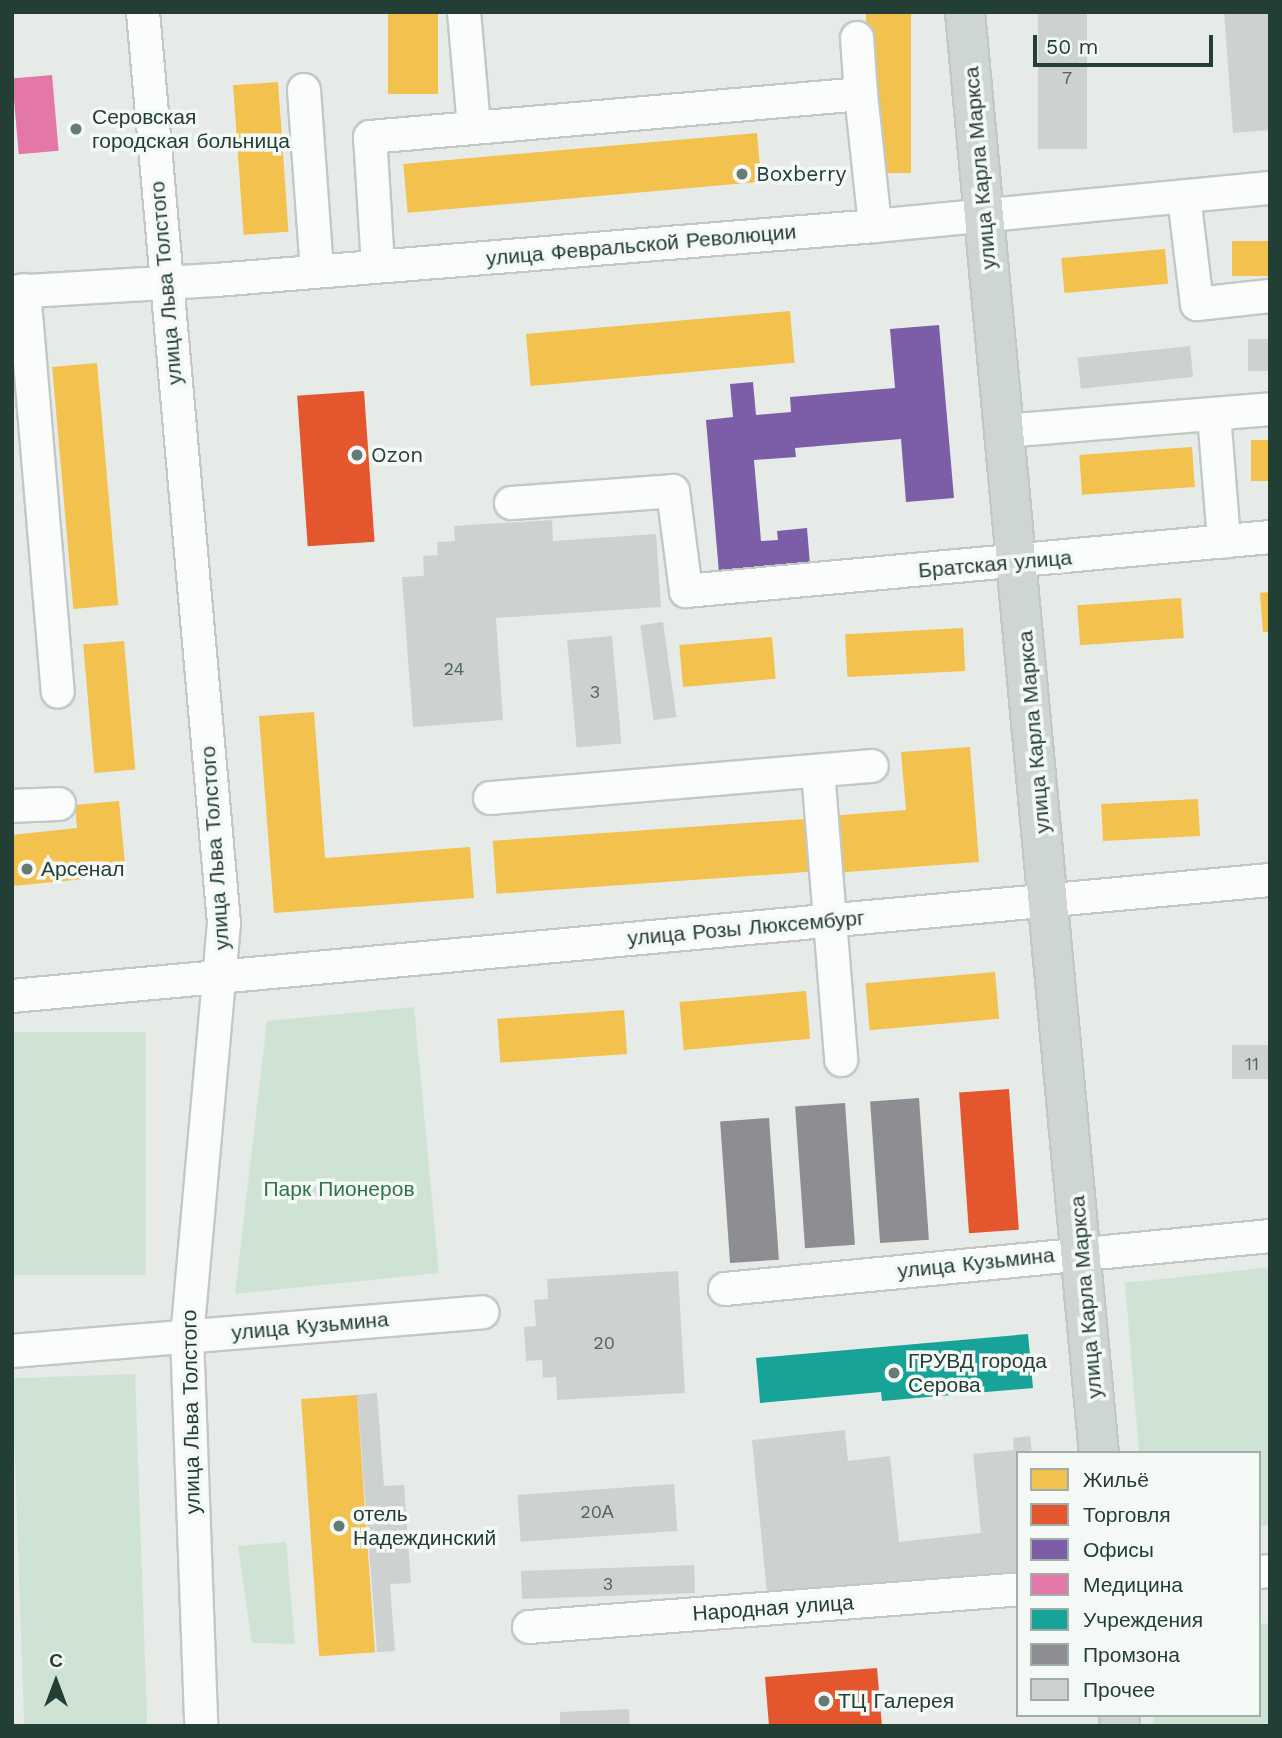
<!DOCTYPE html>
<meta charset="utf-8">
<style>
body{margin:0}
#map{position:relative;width:1282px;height:1738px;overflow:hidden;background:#e6ebe8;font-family:"Work Sans",sans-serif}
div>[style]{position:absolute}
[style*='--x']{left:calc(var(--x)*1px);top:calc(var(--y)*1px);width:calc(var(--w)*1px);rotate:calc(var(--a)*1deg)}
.green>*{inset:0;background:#cfe3d4;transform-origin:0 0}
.homes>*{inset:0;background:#f2c14e;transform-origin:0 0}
.shops>*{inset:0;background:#e4572e;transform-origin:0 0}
.offices>*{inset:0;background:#7b5ea7}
.health>*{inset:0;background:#e377a8;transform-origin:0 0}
.public>*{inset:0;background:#17a398}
.industry>*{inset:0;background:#8d8d92;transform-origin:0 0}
.building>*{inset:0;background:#cdd2d0;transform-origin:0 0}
.roads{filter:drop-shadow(2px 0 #c3c8c5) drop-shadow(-2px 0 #c3c8c5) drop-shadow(0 2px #c3c8c5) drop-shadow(0 -2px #c3c8c5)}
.minor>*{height:32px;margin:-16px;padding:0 16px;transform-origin:16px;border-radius:16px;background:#fbfcfc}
.major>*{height:38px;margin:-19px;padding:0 19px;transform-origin:19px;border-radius:19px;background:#ced6d4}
.dots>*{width:19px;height:19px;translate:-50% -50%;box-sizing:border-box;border:4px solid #f4f9f6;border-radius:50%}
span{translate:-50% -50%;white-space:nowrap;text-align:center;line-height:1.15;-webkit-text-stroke:7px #f4f9f6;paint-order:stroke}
.number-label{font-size:18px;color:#4e645c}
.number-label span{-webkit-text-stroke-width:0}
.poi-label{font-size:21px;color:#233e35}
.left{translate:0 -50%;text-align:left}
.street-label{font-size:21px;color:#233e35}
.park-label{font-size:21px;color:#2f7446}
.frame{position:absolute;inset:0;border:14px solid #233e35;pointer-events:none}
.legend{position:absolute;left:1016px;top:1451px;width:245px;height:266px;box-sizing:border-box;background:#f4f9f6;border:2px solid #a0aea9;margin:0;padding:9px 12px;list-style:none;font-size:21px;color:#233e35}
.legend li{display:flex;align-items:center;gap:14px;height:35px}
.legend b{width:35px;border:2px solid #a0aea9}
.north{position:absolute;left:21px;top:1647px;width:70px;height:70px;-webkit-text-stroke:5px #f4f9f6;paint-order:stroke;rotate:0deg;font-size:19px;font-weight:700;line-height:28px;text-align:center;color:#233e35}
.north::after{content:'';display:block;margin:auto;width:24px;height:32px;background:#233e35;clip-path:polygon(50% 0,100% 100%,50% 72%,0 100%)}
.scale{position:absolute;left:1033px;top:35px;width:180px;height:32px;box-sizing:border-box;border:4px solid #233e35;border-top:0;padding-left:9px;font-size:21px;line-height:24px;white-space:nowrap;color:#233e35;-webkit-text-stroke:5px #f4f9f6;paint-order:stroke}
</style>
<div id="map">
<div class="green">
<i style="clip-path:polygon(414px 1007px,439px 1273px,235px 1294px,267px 1021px)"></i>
<i style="left:12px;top:1032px;width:134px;height:243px"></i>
<i style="clip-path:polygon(1270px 1267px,1270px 1525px,1259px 1526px,1259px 1453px,1139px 1453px,1125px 1283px)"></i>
<i style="left:135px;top:1374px;width:352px;height:123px;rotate:88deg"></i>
<i style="clip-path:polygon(286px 1542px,295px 1644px,252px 1643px,238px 1546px)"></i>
<i style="clip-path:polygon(1270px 1623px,1270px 1726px,1154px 1726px,1153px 1715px,1259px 1715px,1259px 1624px)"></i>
</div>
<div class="homes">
<i style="left:388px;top:12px;width:50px;height:82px"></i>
<i style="left:866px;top:12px;width:45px;height:161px"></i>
<i style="left:278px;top:82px;width:150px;height:45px;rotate:86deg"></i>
<i style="left:757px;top:133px;width:49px;height:355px;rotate:85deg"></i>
<i style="left:1270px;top:241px;width:35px;height:38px;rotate:90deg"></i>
<i style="left:1165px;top:249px;width:35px;height:104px;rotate:85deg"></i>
<i style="left:790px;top:311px;width:52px;height:265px;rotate:85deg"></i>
<i style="left:97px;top:363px;width:243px;height:45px;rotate:85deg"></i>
<i style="left:1270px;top:440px;width:41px;height:19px;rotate:90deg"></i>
<i style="left:1192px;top:447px;width:40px;height:113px;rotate:86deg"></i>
<i style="clip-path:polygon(1270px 592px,1270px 632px,1263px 632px,1260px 593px)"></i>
<i style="left:1181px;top:598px;width:40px;height:104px;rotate:86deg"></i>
<i style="left:963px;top:628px;width:43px;height:118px;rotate:87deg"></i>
<i style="left:772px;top:637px;width:42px;height:93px;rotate:85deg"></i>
<i style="left:124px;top:641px;width:129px;height:41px;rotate:85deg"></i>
<i style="clip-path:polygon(314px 712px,325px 858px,470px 847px,474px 898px,274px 913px,259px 716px)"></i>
<i style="clip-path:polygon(970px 747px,979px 862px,833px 873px,829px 816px,906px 810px,901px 752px)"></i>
<i style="left:1198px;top:799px;width:37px;height:97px;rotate:87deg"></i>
<i style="clip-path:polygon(119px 801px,126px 875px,12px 886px,12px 835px,77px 828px,75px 805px)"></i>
<i style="left:805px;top:819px;width:53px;height:313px;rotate:86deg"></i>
<i style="left:995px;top:972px;width:47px;height:130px;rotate:85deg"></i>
<i style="left:806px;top:991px;width:48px;height:127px;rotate:85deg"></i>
<i style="left:624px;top:1010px;width:44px;height:127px;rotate:86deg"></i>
<i style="left:357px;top:1395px;width:258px;height:56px;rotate:86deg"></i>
</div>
<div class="shops">
<i style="left:364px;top:391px;width:151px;height:67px;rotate:86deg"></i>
<i style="left:1009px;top:1089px;width:141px;height:50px;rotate:86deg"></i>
<i style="clip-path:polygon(877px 1668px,882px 1726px,769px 1726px,765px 1677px)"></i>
</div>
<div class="offices">
<i style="clip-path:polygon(939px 325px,954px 498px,906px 502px,901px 439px,795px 448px,796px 457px,754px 460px,761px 541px,778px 540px,777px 531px,807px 528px,810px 565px,719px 573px,706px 420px,733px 417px,730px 384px,753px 382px,756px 415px,791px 412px,790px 397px,895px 388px,890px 329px)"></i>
</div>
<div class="health">
<i style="left:52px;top:75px;width:76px;height:40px;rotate:85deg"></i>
</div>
<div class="public">
<i style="clip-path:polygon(1028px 1334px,1033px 1388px,882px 1401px,881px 1392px,760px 1403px,756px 1358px)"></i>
</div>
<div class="industry">
<i style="left:919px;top:1098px;width:142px;height:49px;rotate:86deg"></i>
<i style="left:845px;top:1103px;width:142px;height:50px;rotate:86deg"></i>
<i style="left:769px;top:1118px;width:142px;height:49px;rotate:86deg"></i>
</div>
<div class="building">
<i style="left:1038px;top:12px;width:49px;height:137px"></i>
<i style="clip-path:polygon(1224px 12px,1270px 12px,1270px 130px,1233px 133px)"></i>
<i style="left:1270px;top:339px;width:32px;height:22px;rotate:90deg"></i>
<i style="left:1190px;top:346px;width:31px;height:113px;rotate:84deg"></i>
<i style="clip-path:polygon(552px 520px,553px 541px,656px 534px,661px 607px,496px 618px,503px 720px,413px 727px,402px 577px,424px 576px,423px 556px,438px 555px,437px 542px,455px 541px,454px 526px)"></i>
<i style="left:663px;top:622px;width:96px;height:23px;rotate:82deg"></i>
<i style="left:612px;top:636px;width:108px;height:45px;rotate:85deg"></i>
<i style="left:1270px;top:1045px;width:34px;height:38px;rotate:90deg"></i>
<i style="clip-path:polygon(678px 1271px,685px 1393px,557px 1400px,556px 1377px,543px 1378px,542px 1360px,526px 1361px,524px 1327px,536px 1326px,534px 1300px,548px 1299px,547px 1279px)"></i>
<i style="clip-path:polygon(377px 1393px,384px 1486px,404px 1485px,411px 1583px,390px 1584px,395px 1651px,377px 1652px,357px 1395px)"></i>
<i style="clip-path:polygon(845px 1430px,848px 1461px,890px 1456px,899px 1542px,981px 1533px,973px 1454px,1014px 1450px,1013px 1438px,1030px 1436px,1032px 1453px,1018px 1453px,1018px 1578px,767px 1594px,752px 1440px)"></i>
<i style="left:674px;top:1484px;width:47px;height:157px;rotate:86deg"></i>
<i style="left:694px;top:1565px;width:28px;height:173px;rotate:88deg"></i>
<i style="clip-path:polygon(629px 1709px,630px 1726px,560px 1726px,560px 1712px)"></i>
</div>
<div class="roads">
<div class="minor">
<i style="--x:143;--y:12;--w:915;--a:84.92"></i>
<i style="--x:224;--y:923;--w:415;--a:95.1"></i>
<i style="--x:187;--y:1336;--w:390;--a:87.9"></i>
<i style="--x:464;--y:12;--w:114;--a:85"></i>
<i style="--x:857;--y:38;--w:56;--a:85.9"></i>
<i style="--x:304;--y:90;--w:181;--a:85.9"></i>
<i style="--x:1184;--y:197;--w:108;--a:83.1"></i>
<i style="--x:1197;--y:304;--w:73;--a:-6.3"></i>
<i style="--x:378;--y:266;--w:129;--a:-93.5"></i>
<i style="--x:370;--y:137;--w:493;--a:-5"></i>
<i style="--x:861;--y:94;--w:133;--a:83.9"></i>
<i style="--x:24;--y:290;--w:403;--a:85.2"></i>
<i style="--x:12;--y:292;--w:204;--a:-3.4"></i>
<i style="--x:216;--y:280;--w:661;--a:-4.68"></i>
<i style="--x:875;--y:226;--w:397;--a:-5.5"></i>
<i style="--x:1214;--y:414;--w:128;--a:85.5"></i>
<i style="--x:1005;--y:431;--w:266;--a:-4.7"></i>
<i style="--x:511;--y:503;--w:162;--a:-4.2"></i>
<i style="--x:673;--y:491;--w:101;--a:82.6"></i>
<i style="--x:686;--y:591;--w:586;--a:-5.28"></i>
<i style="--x:818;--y:771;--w:290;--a:85.4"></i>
<i style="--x:490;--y:798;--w:383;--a:-4.8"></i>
<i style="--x:12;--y:806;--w:47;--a:-2.4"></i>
<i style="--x:12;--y:996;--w:1263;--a:-5.27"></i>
<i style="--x:725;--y:1289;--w:548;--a:-5.55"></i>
<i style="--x:12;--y:1351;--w:472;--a:-4.7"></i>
<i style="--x:1259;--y:1572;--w:11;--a:-5"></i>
<i style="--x:529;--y:1627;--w:490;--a:-4.4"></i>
</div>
<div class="major">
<i style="--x:965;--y:12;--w:1447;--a:84.69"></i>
<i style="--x:1119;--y:1715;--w:11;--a:85"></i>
</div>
</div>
<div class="dots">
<i style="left:76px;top:129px;background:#677b74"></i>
<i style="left:742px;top:174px;background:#677b74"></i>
<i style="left:357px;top:455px;background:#677b74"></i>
<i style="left:27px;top:869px;background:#677b74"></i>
<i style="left:894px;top:1373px;background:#677b74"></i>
<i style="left:339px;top:1526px;background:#677b74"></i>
<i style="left:824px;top:1701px;background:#677b74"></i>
</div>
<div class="number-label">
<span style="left:1067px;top:78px">7</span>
<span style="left:454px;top:669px">24</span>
<span style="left:595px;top:692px">3</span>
<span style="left:1252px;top:1064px">11</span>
<span style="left:604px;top:1343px">20</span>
<span style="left:597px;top:1512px">20А</span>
<span style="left:608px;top:1584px">3</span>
</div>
<div class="poi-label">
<span class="left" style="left:92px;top:129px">Серовская<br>городская больница</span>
<span class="left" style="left:756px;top:174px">Boxberry</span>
<span class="left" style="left:371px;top:455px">Ozon</span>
<span class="left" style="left:41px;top:869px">Арсенал</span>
<span class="left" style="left:908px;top:1373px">ГРУВД города<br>Серова</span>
<span class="left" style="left:353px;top:1526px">отель<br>Надеждинский</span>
<span class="left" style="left:838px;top:1701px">ТЦ Галерея</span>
</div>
<div class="street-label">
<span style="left:980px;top:168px;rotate:-95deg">улица Карла Маркса</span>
<span style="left:641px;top:245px;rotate:-5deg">улица Февральской Революции</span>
<span style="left:166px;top:283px;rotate:-95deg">улица Льва Толстого</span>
<span style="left:995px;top:564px;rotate:-5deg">Братская улица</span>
<span style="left:1034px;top:732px;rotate:-95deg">улица Карла Маркса</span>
<span style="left:215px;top:848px;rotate:-94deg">улица Льва Толстого</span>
<span style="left:746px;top:928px;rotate:-5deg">улица Розы Люксембург</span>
<span style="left:976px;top:1263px;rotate:-6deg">улица Кузьмина</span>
<span style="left:1086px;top:1297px;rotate:-95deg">улица Карла Маркса</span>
<span style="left:310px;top:1326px;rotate:-5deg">улица Кузьмина</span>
<span style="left:191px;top:1412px;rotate:-91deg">улица Льва Толстого</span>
<span style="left:773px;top:1608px;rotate:-4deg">Народная улица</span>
</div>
<div class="park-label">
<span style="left:339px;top:1189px">Парк Пионеров</span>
</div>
<div class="frame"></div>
<ul class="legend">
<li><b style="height:19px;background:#f2c14e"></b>Жильё</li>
<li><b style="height:19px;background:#e4572e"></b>Торговля</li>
<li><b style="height:19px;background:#7b5ea7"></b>Офисы</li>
<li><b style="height:19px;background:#e377a8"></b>Медицина</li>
<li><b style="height:19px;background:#17a398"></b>Учреждения</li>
<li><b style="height:19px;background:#8d8d92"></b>Промзона</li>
<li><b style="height:19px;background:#cdd2d0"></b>Прочее</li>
</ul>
<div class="north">С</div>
<div class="scale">50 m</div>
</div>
